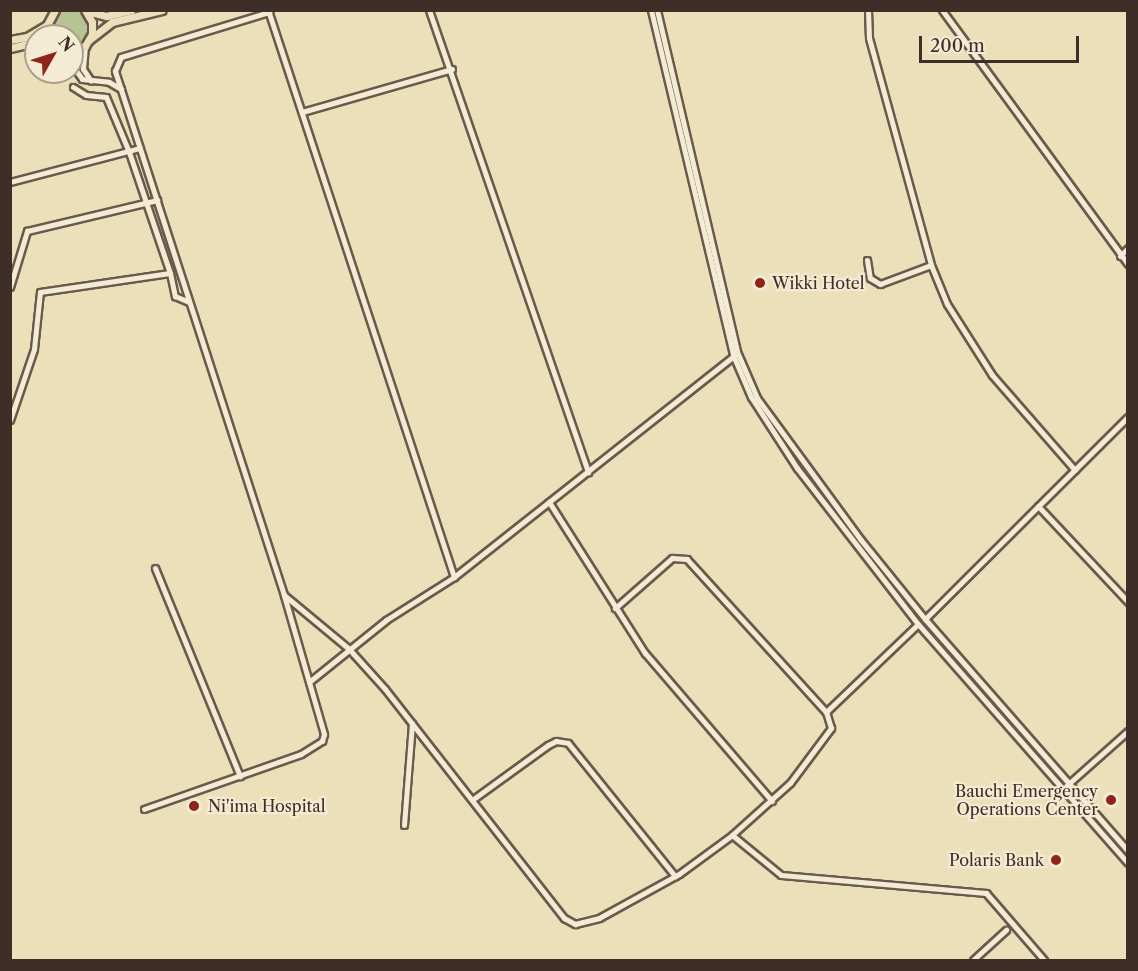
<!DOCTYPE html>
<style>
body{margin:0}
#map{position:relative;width:1138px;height:971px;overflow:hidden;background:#ece0bb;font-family:"Libre Caslon Text",serif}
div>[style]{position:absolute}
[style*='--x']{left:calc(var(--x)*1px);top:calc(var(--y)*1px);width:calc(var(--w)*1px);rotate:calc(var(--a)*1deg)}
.green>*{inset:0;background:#b6c392}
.roads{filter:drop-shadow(2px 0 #6a5a4c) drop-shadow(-2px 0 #6a5a4c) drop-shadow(0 2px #6a5a4c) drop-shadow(0 -2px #6a5a4c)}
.minor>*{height:5px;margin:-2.5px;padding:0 2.5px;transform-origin:2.5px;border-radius:2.5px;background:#f3ebd3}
.major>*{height:7px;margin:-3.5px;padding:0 3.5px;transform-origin:3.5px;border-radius:3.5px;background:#ece0bb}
.dots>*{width:16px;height:16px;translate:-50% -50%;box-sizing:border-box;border:3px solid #f3ebd3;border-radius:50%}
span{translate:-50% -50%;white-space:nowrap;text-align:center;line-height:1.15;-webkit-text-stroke:4.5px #f3ebd3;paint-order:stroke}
.poi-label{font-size:16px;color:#3f2e27}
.left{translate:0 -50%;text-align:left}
.right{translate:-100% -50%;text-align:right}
.frame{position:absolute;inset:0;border:12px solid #3f2e27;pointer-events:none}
.north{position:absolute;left:24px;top:24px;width:60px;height:60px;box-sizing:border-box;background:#f3ebd3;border:2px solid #ab9f8e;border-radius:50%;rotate:51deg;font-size:16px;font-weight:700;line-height:24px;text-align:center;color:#3f2e27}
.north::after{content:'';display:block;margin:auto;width:21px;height:27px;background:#8f2418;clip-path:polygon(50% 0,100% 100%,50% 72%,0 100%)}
.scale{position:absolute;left:919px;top:36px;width:160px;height:27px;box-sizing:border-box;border:3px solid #3f2e27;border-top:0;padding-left:8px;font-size:18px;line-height:21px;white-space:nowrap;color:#3f2e27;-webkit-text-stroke:4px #f3ebd3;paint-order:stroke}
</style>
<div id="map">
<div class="green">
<i style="clip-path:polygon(59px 11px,80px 11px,85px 14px,89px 34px,81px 45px,72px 48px,72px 36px,51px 36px,52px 18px)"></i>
</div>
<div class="roads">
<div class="minor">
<i style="--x:268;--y:10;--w:597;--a:71.84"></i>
<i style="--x:429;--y:10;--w:489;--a:71"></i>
<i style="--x:651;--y:10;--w:355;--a:76.6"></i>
<i style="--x:733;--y:355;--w:46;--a:66.8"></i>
<i style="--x:751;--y:397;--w:85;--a:57.1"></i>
<i style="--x:797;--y:468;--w:197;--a:52.2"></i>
<i style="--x:918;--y:624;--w:318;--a:48.7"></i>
<i style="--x:657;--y:10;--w:353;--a:76.8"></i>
<i style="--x:738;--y:354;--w:48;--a:66.6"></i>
<i style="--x:757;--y:398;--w:176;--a:53.8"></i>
<i style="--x:861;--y:540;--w:102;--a:51"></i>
<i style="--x:925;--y:619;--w:308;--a:48.8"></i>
<i style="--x:868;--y:10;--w:28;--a:88"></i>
<i style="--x:869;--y:38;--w:235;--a:74.7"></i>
<i style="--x:931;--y:265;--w:42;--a:67.7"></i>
<i style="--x:947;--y:304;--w:84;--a:57.6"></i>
<i style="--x:992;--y:375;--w:126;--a:48.9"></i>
<i style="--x:942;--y:10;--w:315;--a:53.8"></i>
<i style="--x:85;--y:46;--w:23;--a:95"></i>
<i style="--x:83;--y:69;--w:14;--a:56"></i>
<i style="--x:72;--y:65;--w:17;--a:54"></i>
<i style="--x:82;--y:79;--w:27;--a:6"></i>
<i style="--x:109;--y:82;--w:14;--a:30"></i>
<i style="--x:73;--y:87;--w:15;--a:32"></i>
<i style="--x:86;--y:95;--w:20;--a:6"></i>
<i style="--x:106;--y:97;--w:60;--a:67.3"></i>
<i style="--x:129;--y:152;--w:128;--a:71.3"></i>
<i style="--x:302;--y:112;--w:156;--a:-16"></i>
<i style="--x:10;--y:182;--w:134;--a:-14.7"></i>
<i style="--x:1120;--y:256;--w:11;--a:-45"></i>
<i style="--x:867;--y:260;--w:18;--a:81"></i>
<i style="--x:870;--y:278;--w:12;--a:31"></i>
<i style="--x:880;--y:284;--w:54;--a:-20.4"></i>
<i style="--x:10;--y:287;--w:59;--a:-73.1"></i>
<i style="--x:27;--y:231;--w:134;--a:-13.4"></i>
<i style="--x:10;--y:420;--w:75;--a:-71.3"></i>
<i style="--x:34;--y:349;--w:57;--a:-84"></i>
<i style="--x:40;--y:292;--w:131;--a:-8.3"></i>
<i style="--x:170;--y:273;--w:24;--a:78"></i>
<i style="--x:175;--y:296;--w:15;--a:23"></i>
<i style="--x:549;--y:502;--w:179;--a:57.6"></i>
<i style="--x:645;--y:653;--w:195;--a:49.4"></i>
<i style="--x:1038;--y:506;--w:132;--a:46.8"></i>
<i style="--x:155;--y:568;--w:225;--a:67.8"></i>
<i style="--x:284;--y:595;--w:85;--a:39.7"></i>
<i style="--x:349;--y:649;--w:54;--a:48"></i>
<i style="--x:385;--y:689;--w:291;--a:52"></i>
<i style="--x:564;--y:918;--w:13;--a:29"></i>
<i style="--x:575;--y:924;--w:25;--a:-14"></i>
<i style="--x:599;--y:918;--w:91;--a:-28.8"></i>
<i style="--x:679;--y:874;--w:66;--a:-36.3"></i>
<i style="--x:732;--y:835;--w:78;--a:-41.9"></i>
<i style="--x:790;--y:783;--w:69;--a:-53.3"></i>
<i style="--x:831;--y:728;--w:17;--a:-107"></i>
<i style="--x:826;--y:712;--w:207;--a:-132.3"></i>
<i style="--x:687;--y:559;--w:15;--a:-176"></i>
<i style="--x:672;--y:558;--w:76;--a:138.7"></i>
<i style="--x:925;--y:619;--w:286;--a:-44.9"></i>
<i style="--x:309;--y:682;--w:99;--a:-38.8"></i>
<i style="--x:386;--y:620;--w:80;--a:-32.3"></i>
<i style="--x:454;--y:577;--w:360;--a:-38.3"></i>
<i style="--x:826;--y:712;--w:127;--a:-43.7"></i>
<i style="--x:1066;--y:786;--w:83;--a:-41.6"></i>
<i style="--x:472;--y:800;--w:94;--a:-35.9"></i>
<i style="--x:548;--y:745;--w:9;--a:-27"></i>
<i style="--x:556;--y:741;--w:12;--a:9"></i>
<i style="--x:568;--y:743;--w:171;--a:51.2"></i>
<i style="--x:144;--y:809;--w:166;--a:-19.3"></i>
<i style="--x:301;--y:754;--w:25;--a:-32"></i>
<i style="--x:322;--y:741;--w:7;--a:-74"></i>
<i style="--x:324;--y:734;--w:145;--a:-106.1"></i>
<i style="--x:284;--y:595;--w:551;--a:-107.88"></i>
<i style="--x:115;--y:71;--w:15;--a:-67"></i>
<i style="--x:121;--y:57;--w:155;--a:-16.9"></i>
<i style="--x:404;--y:825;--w:102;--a:-85.5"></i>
<i style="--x:732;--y:835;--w:63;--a:39.2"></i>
<i style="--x:781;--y:875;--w:206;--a:5"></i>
<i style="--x:986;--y:893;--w:89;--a:49.1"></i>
<i style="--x:973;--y:960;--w:45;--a:-42.3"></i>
</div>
<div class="major">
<i style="--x:87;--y:11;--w:20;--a:15"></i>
<i style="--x:106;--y:16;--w:26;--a:-13"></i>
<i style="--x:49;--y:36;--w:11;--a:-100"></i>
<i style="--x:47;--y:25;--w:17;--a:-62"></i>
<i style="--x:10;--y:40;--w:17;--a:-10"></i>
<i style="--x:27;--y:37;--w:23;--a:-31"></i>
<i style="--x:89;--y:40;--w:29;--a:-38"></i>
<i style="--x:112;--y:22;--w:51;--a:-13.5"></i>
<i style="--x:10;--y:48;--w:27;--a:-13"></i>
<i style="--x:72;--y:51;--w:14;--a:-21"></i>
<i style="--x:85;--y:46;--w:14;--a:-60"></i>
<i style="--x:92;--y:34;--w:12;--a:-90"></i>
<i style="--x:92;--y:22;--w:14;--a:-120"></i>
</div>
</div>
<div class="dots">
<i style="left:760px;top:283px;background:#8f2418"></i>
<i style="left:1111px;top:800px;background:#8f2418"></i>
<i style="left:194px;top:806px;background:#8f2418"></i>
<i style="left:1056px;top:860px;background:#8f2418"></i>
</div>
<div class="poi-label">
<span class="left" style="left:772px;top:283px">Wikki Hotel</span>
<span class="right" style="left:1098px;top:800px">Bauchi Emergency<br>Operations Center</span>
<span class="left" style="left:208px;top:806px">Ni'ima Hospital</span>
<span class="right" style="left:1044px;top:860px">Polaris Bank</span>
</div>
<div class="frame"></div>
<div class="north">N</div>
<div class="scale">200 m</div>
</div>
